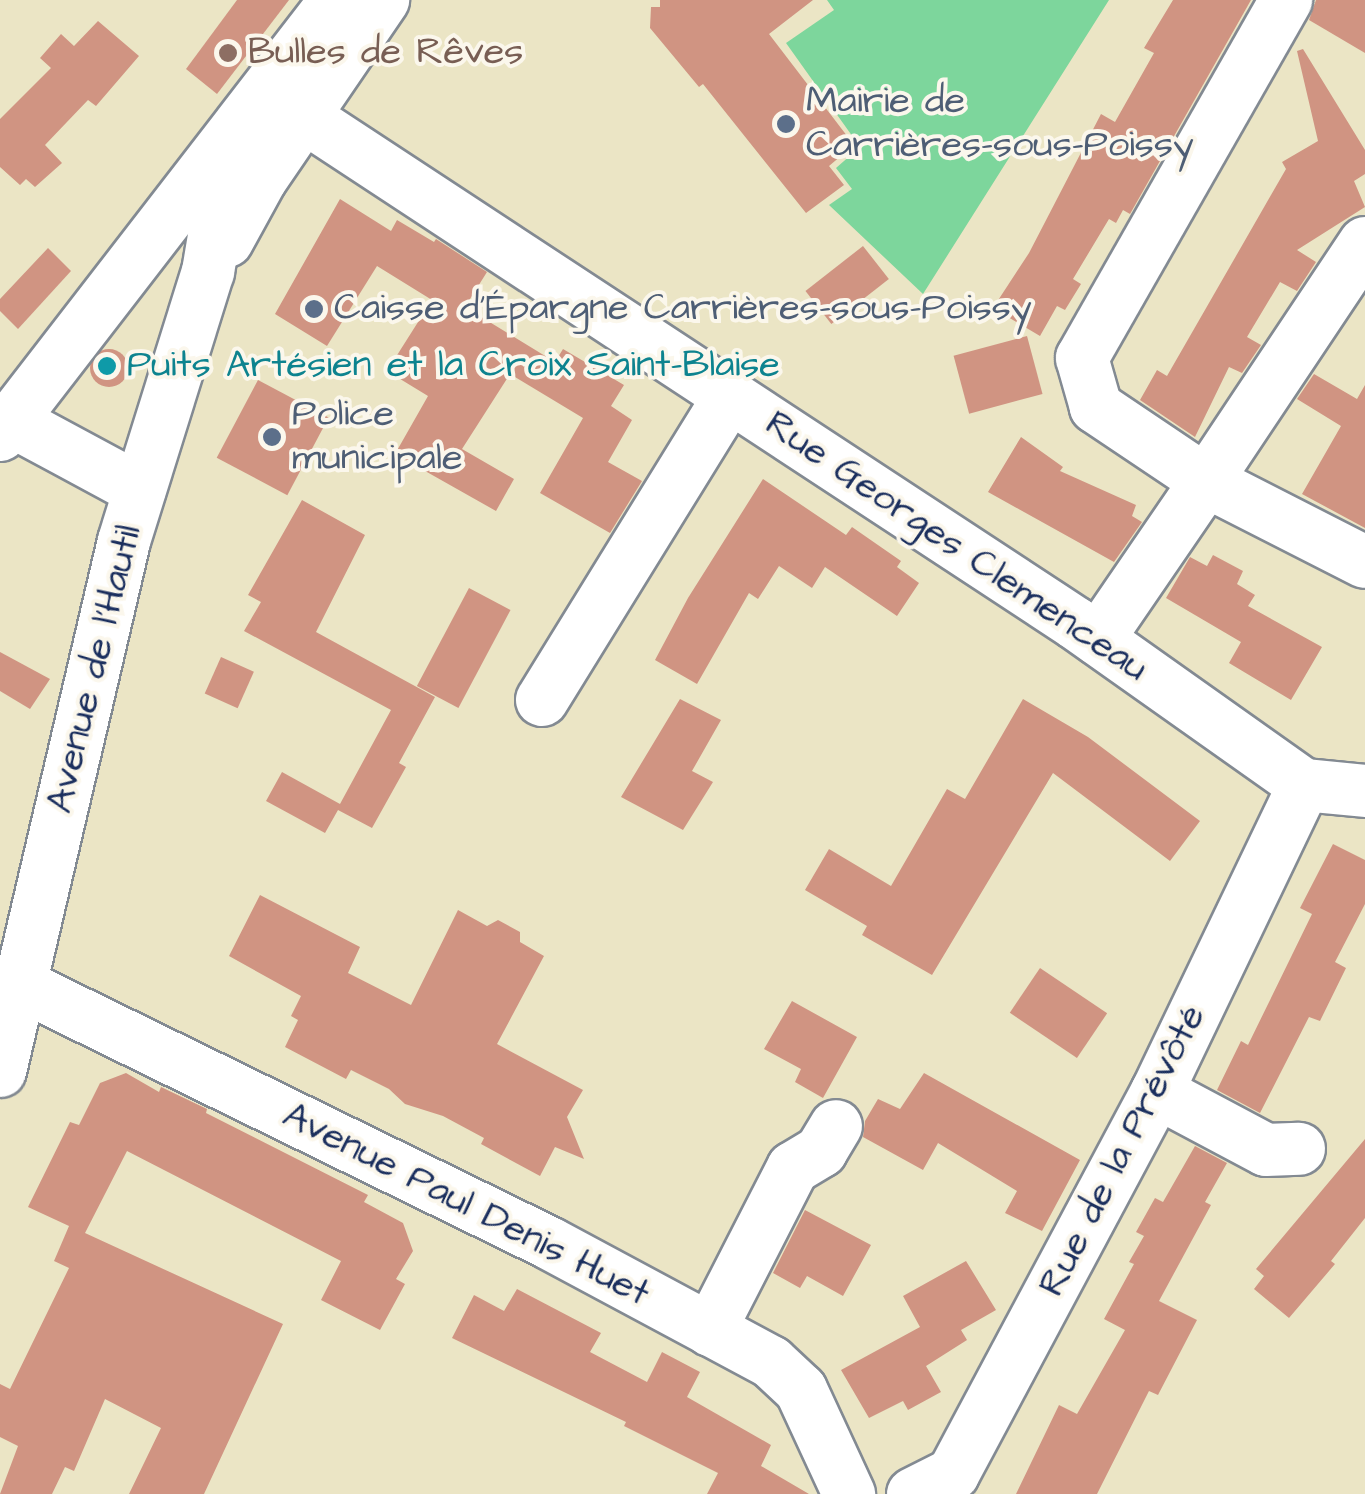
<!DOCTYPE html>
<meta charset="utf-8">
<style>
body{margin:0}
#map{position:relative;width:1365px;height:1494px;overflow:hidden;background:#ebe5c5;font-family:"Architects Daughter",sans-serif}
div>[style]{position:absolute}
[style*='--x']{left:calc(var(--x)*1px);top:calc(var(--y)*1px);width:calc(var(--w)*1px);rotate:calc(var(--a)*1deg)}
.green>*{inset:0;background:#7dd69c}
.building>*{inset:0;background:#d09482;transform-origin:0 0}
.round{border-radius:50%}
.roads{filter:drop-shadow(2px 0 #838a92) drop-shadow(-2px 0 #838a92) drop-shadow(0 2px #838a92) drop-shadow(0 -2px #838a92)}
.minor>*{height:52px;margin:-26px;padding:0 26px;transform-origin:26px;border-radius:26px;background:#fff}
.dots>*{width:28px;height:28px;translate:-50% -50%;box-sizing:border-box;border:5px solid #fbf7ec;border-radius:50%}
span{translate:-50% -50%;white-space:nowrap;text-align:center;line-height:1.15;-webkit-text-stroke:8px #fbf7ec;paint-order:stroke}
.education-label{font-size:38px;color:#785e54}
.left{translate:0 -50%;text-align:left}
.service-label{font-size:38px;color:#4e5e75}
.culture-label{font-size:38px;color:#0d838f}
.street-label{font-size:38px;color:#1b2f5e}
</style>
<div id="map">
<div class="green">
<i style="clip-path:polygon(827px 0,1109px 0,923px 294px,829px 205px,852px 189px,836px 168px,860px 147px,786px 43px,834px 10px)"></i>
</div>
<div class="building">
<i style="clip-path:polygon(237px 0,289px 0,217px 94px,186px 69px)"></i>
<i style="clip-path:polygon(660px 0,813px 0,769px 34px,854px 145px,829px 166px,844px 185px,806px 213px,703px 84px,699px 87px,650px 28px,651px 7px,660px 7px)"></i>
<i style="clip-path:polygon(1173px 0,1251px 0,1130px 214px,1123px 210px,1116px 223px,1109px 219px,1073px 279px,1081px 284px,1065px 310px,1057px 306px,1040px 336px,993px 308px,1029px 253px,1101px 114px,1115px 122px,1154px 53px,1144px 48px)"></i>
<i style="clip-path:polygon(1316px 0,1365px 0,1365px 53px,1309px 20px)"></i>
<i style="clip-path:polygon(98px 21px,139px 56px,96px 106px,88px 100px,45px 145px,62px 163px,35px 187px,26px 179px,20px 185px,0 167px,0 119px,51px 68px,40px 58px,61px 34px,74px 46px)"></i>
<i style="clip-path:polygon(1303px 49px,1365px 150px,1365px 174px,1354px 181px,1365px 207px,1297px 250px,1316px 262px,1297px 291px,1280px 282px,1247px 337px,1261px 345px,1242px 373px,1229px 367px,1195px 437px,1140px 400px,1157px 370px,1167px 376px,1286px 169px,1282px 162px,1318px 141px,1297px 51px)"></i>
<i style="clip-path:polygon(340px 199px,391px 231px,397px 220px,434px 242px,436px 239px,487px 272px,465px 307px,555px 362px,563px 349px,624px 385px,611px 406px,632px 420px,608px 462px,642px 481px,610px 533px,540px 493px,583px 418px,510px 374px,462px 449px,514px 479px,496px 511px,395px 454px,428px 396px,387px 371px,432px 300px,377px 266px,327px 346px,275px 314px)"></i>
<i style="left:863px;top:246px;width:42px;height:73px;rotate:52deg"></i>
<i style="clip-path:polygon(48px 248px,71px 271px,18px 329px,0 311px,0 299px)"></i>
<i style="left:1027px;top:336px;width:60px;height:76px;rotate:75deg"></i>
<i class="round" style="left:90px;top:349px;width:38px;height:38px"></i>
<i style="clip-path:polygon(1314px 374px,1357px 399px,1365px 385px,1365px 528px,1302px 494px,1341px 426px,1297px 399px)"></i>
<i style="left:258px;top:380px;width:80px;height:88px;rotate:28deg"></i>
<i style="clip-path:polygon(1021px 437px,1063px 467px,1060px 471px,1136px 505px,1132px 516px,1142px 522px,1114px 562px,988px 492px)"></i>
<i style="clip-path:polygon(763px 479px,846px 535px,852px 527px,901px 561px,897px 567px,919px 583px,897px 616px,825px 567px,812px 588px,779px 566px,758px 599px,749px 593px,697px 684px,655px 660px,688px 598px)"></i>
<i style="clip-path:polygon(302px 500px,365px 535px,316px 632px,435px 697px,399px 763px,406px 767px,372px 828px,338px 810px,325px 833px,266px 801px,282px 772px,340px 804px,391px 710px,244px 631px,261px 602px,248px 595px)"></i>
<i style="clip-path:polygon(1213px 555px,1243px 571px,1237px 584px,1255px 595px,1248px 606px,1322px 647px,1291px 700px,1229px 663px,1241px 642px,1166px 598px,1190px 557px,1207px 566px)"></i>
<i style="left:469px;top:588px;width:47px;height:111px;rotate:28deg"></i>
<i style="clip-path:polygon(0 652px,50px 679px,30px 709px,0 691px)"></i>
<i style="left:221px;top:657px;width:36px;height:40px;rotate:24deg"></i>
<i style="clip-path:polygon(680px 699px,721px 720px,692px 771px,713px 782px,683px 830px,621px 797px)"></i>
<i style="clip-path:polygon(1023px 699px,1088px 737px,1200px 821px,1170px 861px,1053px 773px,932px 975px,862px 935px,867px 926px,805px 890px,829px 849px,891px 886px,947px 789px,965px 799px)"></i>
<i style="clip-path:polygon(1333px 844px,1365px 860px,1365px 904px,1335px 962px,1346px 968px,1320px 1021px,1309px 1017px,1260px 1113px,1217px 1090px,1241px 1041px,1248px 1045px,1312px 914px,1300px 908px)"></i>
<i style="clip-path:polygon(260px 895px,360px 947px,348px 973px,411px 1005px,458px 910px,487px 926px,498px 920px,520px 932px,520px 942px,544px 956px,497px 1044px,583px 1090px,567px 1117px,584px 1159px,555px 1147px,540px 1176px,481px 1144px,484px 1138px,443px 1116px,405px 1104px,389px 1089px,351px 1070px,346px 1079px,285px 1047px,298px 1020px,291px 1016px,301px 996px,229px 956px)"></i>
<i style="left:1040px;top:968px;width:81px;height:54px;rotate:34deg"></i>
<i style="clip-path:polygon(792px 1001px,857px 1037px,823px 1098px,795px 1082px,801px 1069px,764px 1049px)"></i>
<i style="clip-path:polygon(126px 1073px,159px 1092px,161px 1087px,207px 1109px,206px 1113px,368px 1195px,364px 1202px,403px 1223px,413px 1251px,396px 1279px,405px 1284px,380px 1330px,321px 1300px,341px 1261px,127px 1151px,85px 1233px,283px 1324px,204px 1494px,129px 1494px,161px 1428px,105px 1399px,74px 1471px,65px 1467px,52px 1494px,0 1494px,18px 1446px,0 1437px,0 1384px,10px 1389px,69px 1268px,54px 1261px,69px 1226px,28px 1207px,70px 1122px,79px 1125px,100px 1083px)"></i>
<i style="clip-path:polygon(924px 1073px,1080px 1160px,1042px 1231px,1005px 1213px,1017px 1191px,938px 1143px,923px 1170px,863px 1137px,865px 1121px,878px 1099px,900px 1109px)"></i>
<i style="clip-path:polygon(1365px 1139px,1365px 1218px,1331px 1261px,1335px 1264px,1289px 1318px,1254px 1289px,1264px 1276px,1256px 1269px)"></i>
<i style="clip-path:polygon(1195px 1146px,1227px 1163px,1205px 1202px,1211px 1205px,1159px 1301px,1197px 1320px,1158px 1395px,1149px 1391px,1097px 1494px,1016px 1494px,1059px 1405px,1077px 1414px,1125px 1330px,1104px 1319px,1134px 1264px,1129px 1262px,1144px 1236px,1136px 1232px,1155px 1198px,1163px 1202px)"></i>
<i style="clip-path:polygon(805px 1210px,871px 1245px,843px 1296px,807px 1276px,800px 1288px,773px 1273px)"></i>
<i style="clip-path:polygon(966px 1261px,996px 1310px,961px 1330px,967px 1340px,926px 1366px,941px 1392px,908px 1410px,903px 1401px,869px 1418px,841px 1370px,920px 1327px,903px 1296px)"></i>
<i style="clip-path:polygon(517px 1289px,601px 1333px,590px 1352px,647px 1382px,662px 1352px,700px 1372px,687px 1397px,771px 1445px,761px 1466px,809px 1494px,707px 1494px,718px 1473px,624px 1426px,626px 1422px,452px 1338px,474px 1295px,504px 1311px)"></i>
</div>
<div class="roads">
<div class="minor">
<i style="--x:303;--y:116;--w:924;--a:33.29"></i>
<i style="--x:1075;--y:623;--w:281;--a:35.3"></i>
<i style="--x:1304;--y:785;--w:61;--a:5.6"></i>
<i style="--x:227;--y:241;--w:71;--a:-61.3"></i>
<i style="--x:261;--y:179;--w:217;--a:-55.7"></i>
<i style="--x:1365;--y:243;--w:286;--a:123.7"></i>
<i style="--x:1206;--y:481;--w:178;--a:27"></i>
<i style="--x:12;--y:421;--w:145;--a:28.3"></i>
<i style="--x:0;--y:435;--w:550;--a:-52.32"></i>
<i style="--x:1098;--y:639;--w:191;--a:-55.6"></i>
<i style="--x:1206;--y:481;--w:133;--a:-146.1"></i>
<i style="--x:1096;--y:407;--w:51;--a:-105.9"></i>
<i style="--x:1082;--y:358;--w:412;--a:-60.3"></i>
<i style="--x:542;--y:700;--w:357;--a:-58.3"></i>
<i style="--x:19;--y:984;--w:590;--a:26.04"></i>
<i style="--x:549;--y:1243;--w:252;--a:28.2"></i>
<i style="--x:771;--y:1362;--w:41;--a:43"></i>
<i style="--x:801;--y:1390;--w:115;--a:65.2"></i>
<i style="--x:0;--y:1071;--w:544;--a:-76.83"></i>
<i style="--x:124;--y:541;--w:282;--a:-72.7"></i>
<i style="--x:208;--y:272;--w:133;--a:-80.5"></i>
<i style="--x:1157;--y:1092;--w:123;--a:28"></i>
<i style="--x:1266;--y:1150;--w:33;--a:-2"></i>
<i style="--x:710;--y:1330;--w:182;--a:-62.9"></i>
<i style="--x:793;--y:1168;--w:33;--a:-31"></i>
<i style="--x:821;--y:1151;--w:29;--a:-59"></i>
<i style="--x:913;--y:1494;--w:45;--a:-26.6"></i>
<i style="--x:953;--y:1474;--w:433;--a:-61.9"></i>
<i style="--x:1157;--y:1092;--w:340;--a:-64.4"></i>
</div>
</div>
<div class="dots">
<i style="left:228px;top:53px;background:#8d6e63"></i>
<i style="left:786px;top:124px;background:#5c6f8a"></i>
<i style="left:314px;top:309px;background:#5c6f8a"></i>
<i style="left:107px;top:366px;background:#0f9aa8"></i>
<i style="left:272px;top:437px;background:#5c6f8a"></i>
</div>
<div class="education-label">
<span class="left" style="left:248px;top:53px">Bulles de Rêves</span>
</div>
<div class="service-label">
<span class="left" style="left:806px;top:124px">Mairie de<br>Carrières-sous-Poissy</span>
<span class="left" style="left:334px;top:309px">Caisse d'Épargne Carrières-sous-Poissy</span>
<span class="left" style="left:292px;top:437px">Police<br>municipale</span>
</div>
<div class="culture-label">
<span class="left" style="left:127px;top:366px">Puits Artésien et la Croix Saint-Blaise</span>
</div>
<div class="street-label">
<span style="left:956px;top:547px;rotate:34deg">Rue Georges Clemenceau</span>
<span style="left:95px;top:669px;rotate:-76deg">Avenue de l'Hautil</span>
<span style="left:1123px;top:1151px;rotate:-63deg">Rue de la Prévôté</span>
<span style="left:466px;top:1205px;rotate:27deg">Avenue Paul Denis Huet</span>
</div>
</div>
